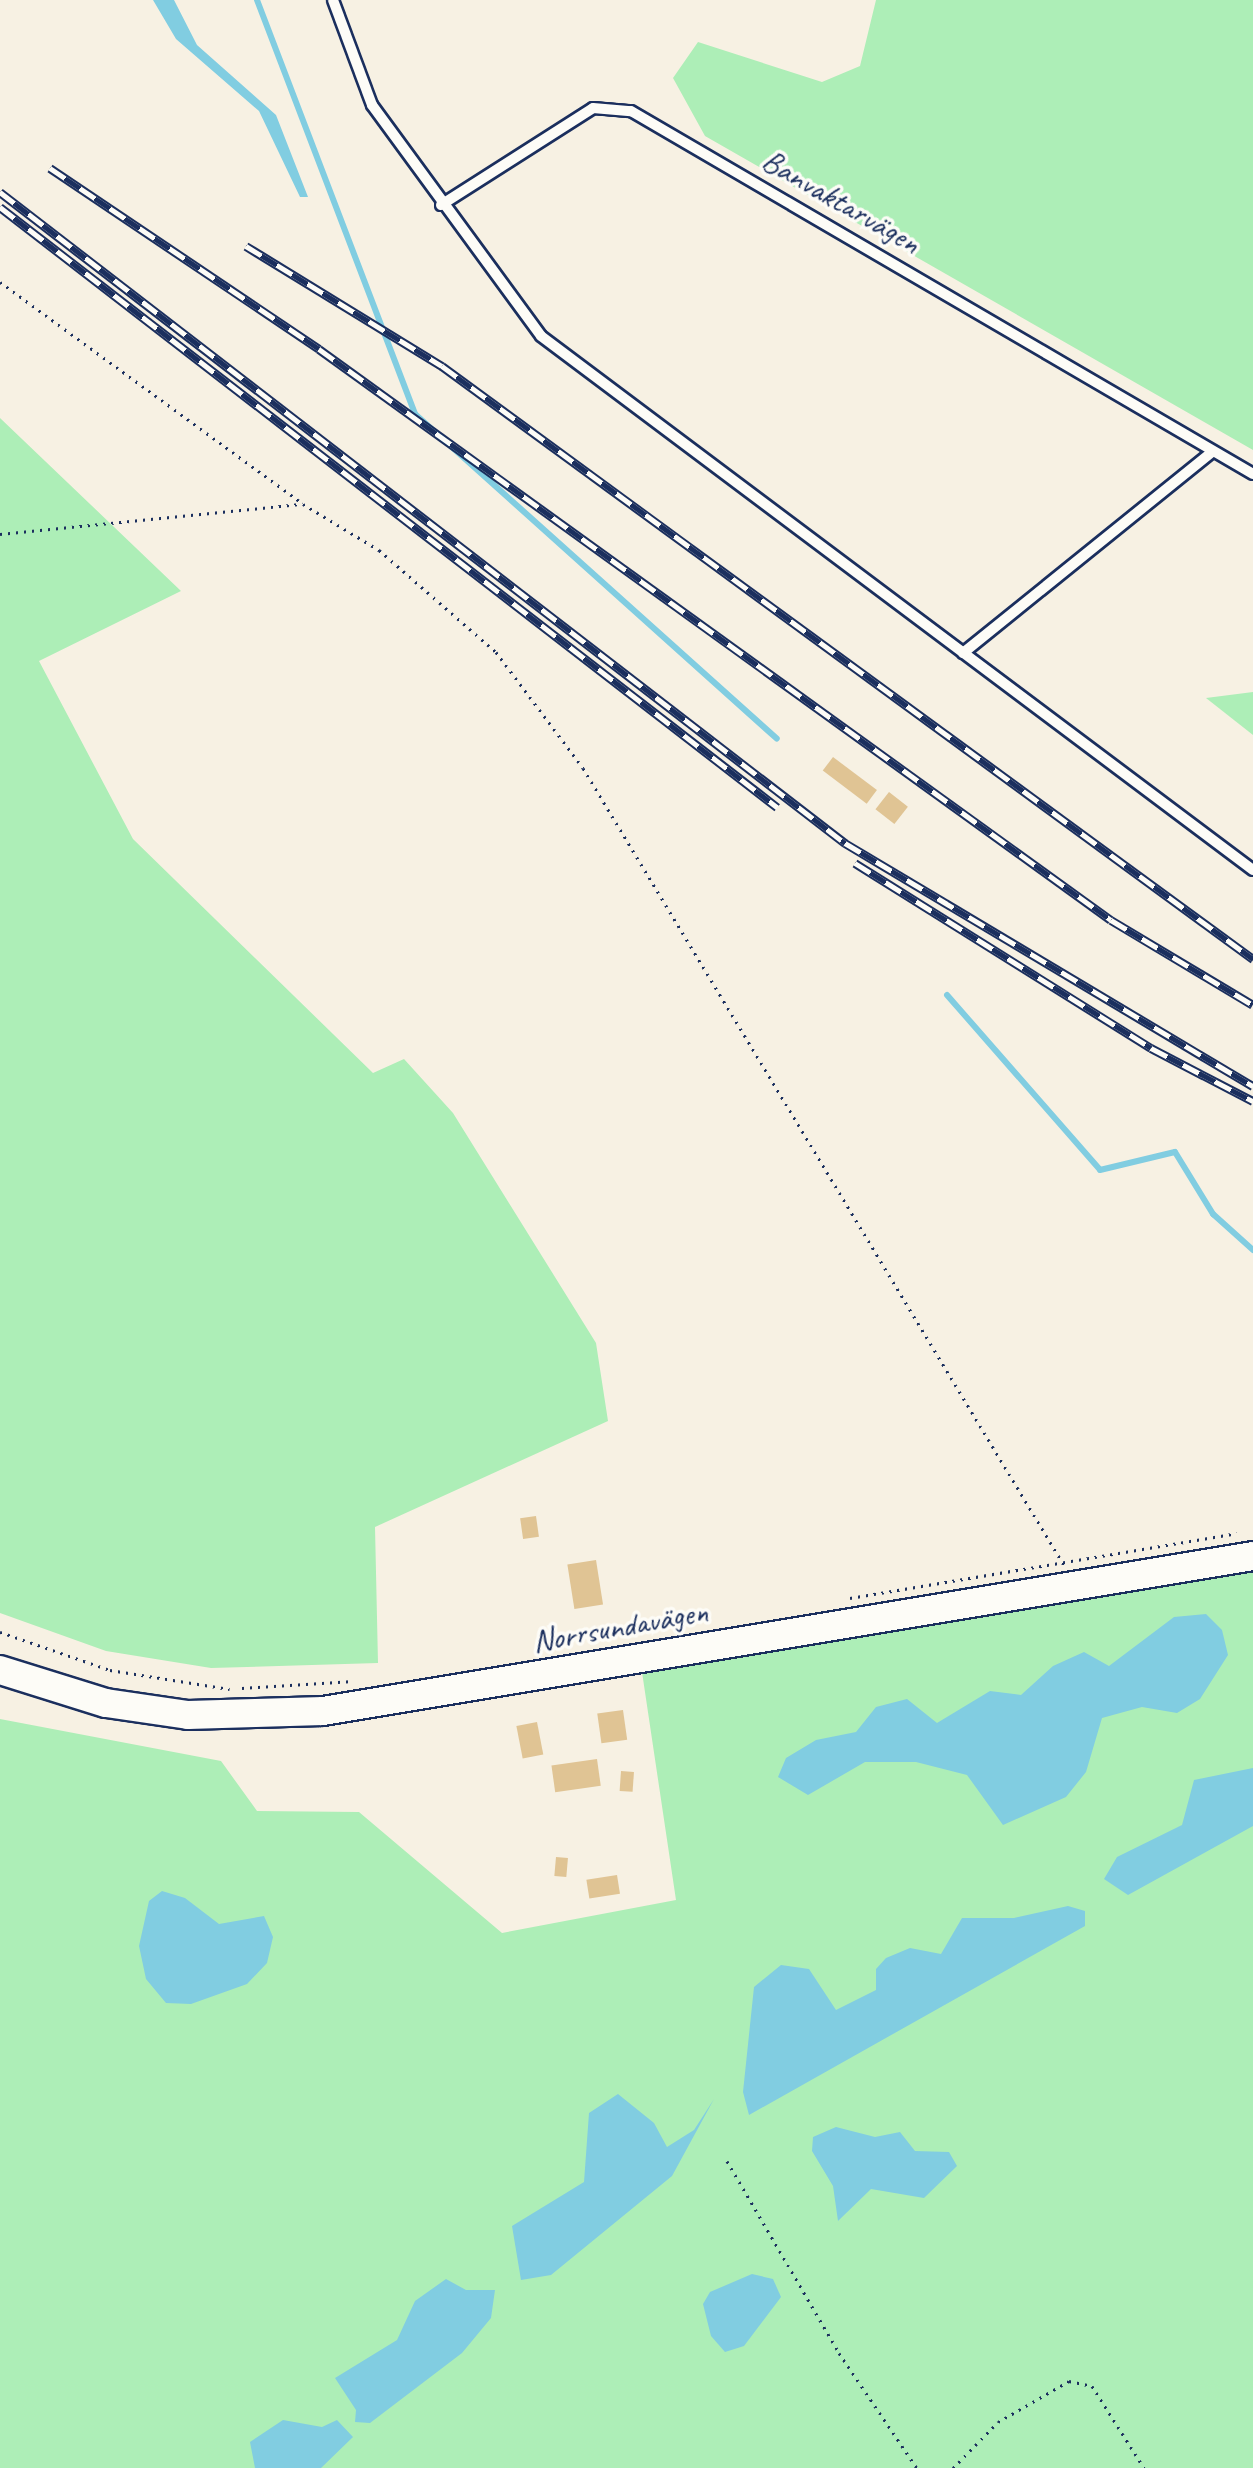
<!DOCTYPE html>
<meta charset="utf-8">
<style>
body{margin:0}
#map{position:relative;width:1253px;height:2468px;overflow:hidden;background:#f7f1e3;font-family:Caveat,sans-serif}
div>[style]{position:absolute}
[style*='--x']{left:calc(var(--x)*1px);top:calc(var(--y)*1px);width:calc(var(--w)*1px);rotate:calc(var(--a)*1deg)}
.green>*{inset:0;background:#adeeb7}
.water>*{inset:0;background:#81cde1}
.stream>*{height:6px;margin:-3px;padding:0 3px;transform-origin:3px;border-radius:3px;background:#81cde1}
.building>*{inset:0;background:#e0c494;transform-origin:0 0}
.path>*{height:3px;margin-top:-1.5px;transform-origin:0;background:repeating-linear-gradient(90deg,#1b2f5e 0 2px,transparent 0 8px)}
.roads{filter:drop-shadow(2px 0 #1b2f5e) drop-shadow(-2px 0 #1b2f5e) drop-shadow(0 2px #1b2f5e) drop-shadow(0 -2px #1b2f5e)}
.lane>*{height:10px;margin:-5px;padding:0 5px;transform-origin:5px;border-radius:5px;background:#fdfcf7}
.secondary>*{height:28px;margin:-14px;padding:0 14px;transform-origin:14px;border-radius:14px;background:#fdfcf7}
.rail>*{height:9px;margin-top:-4.5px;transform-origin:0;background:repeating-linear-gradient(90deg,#fdfcf7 0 18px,#1b2f5e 0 36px);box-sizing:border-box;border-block:2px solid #1b2f5e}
span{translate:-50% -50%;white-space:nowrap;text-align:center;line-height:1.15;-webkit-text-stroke:7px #fdfcf7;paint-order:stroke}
.street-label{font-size:32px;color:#1b2f5e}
</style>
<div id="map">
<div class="green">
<i style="clip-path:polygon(876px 0,1253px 0,1253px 450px,705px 136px,673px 78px,698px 42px,822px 82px,860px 66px)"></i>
<i style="clip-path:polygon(0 418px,181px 591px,39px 661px,133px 839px,373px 1073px,404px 1059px,453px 1113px,596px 1343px,608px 1421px,375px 1527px,378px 1663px,211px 1668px,106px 1651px,0 1613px)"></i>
<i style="clip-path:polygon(1253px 692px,1253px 735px,1206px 698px)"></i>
<i style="clip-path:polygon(1253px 1568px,1253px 2468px,0 2468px,0 1719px,221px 1761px,257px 1811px,359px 1812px,502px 1933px,676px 1900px,642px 1672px,1157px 1578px)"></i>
</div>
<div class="water">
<i style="clip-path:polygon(153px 0,174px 0,197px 45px,276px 115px,308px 197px,300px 197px,259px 111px,176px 39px)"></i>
<i style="clip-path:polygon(1206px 1614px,1222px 1630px,1228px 1655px,1200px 1699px,1177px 1713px,1142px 1707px,1102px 1718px,1086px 1772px,1066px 1797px,1003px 1825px,967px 1775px,916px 1762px,865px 1762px,808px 1795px,778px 1777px,786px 1758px,816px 1740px,856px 1732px,876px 1707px,907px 1699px,937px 1723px,990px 1691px,1021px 1695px,1053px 1666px,1084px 1652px,1109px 1666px,1174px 1617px)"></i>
<i style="clip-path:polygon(1253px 1768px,1253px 1826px,1128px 1895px,1104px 1879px,1117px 1857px,1182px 1825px,1194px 1780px)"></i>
<i style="clip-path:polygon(162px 1891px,185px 1898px,219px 1924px,264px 1916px,273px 1937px,267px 1963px,247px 1984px,191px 2004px,166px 2003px,146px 1979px,139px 1946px,149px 1901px)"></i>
<i style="clip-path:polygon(1068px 1906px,1085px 1911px,1085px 1926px,749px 2115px,743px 2092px,754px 1987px,781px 1965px,809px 1969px,836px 2010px,876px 1990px,876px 1969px,886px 1958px,910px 1948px,941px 1954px,962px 1918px,1014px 1918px)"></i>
<i style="clip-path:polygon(618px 2094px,654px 2123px,667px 2147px,694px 2130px,714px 2099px,672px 2176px,551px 2275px,521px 2280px,512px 2226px,584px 2182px,589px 2113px)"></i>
<i style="clip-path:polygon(836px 2127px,875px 2137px,900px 2132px,915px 2151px,949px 2152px,957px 2166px,924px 2198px,871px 2189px,838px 2221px,833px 2186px,812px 2151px,813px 2137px)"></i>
<i style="clip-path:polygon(752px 2274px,773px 2279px,781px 2297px,744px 2346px,725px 2352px,711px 2336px,703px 2304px,710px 2292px)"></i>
<i style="clip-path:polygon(446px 2279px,466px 2290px,495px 2290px,491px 2318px,462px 2353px,370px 2423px,355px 2422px,356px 2410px,335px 2378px,397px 2340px,415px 2301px)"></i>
<i style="clip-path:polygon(283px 2420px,322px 2427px,337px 2420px,353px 2437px,321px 2468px,255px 2468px,250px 2442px)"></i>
</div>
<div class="stream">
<i style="--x:257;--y:0;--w:443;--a:69.1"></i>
<i style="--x:415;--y:414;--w:486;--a:41.9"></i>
<i style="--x:947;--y:995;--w:232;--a:48.8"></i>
<i style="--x:1100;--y:1170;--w:77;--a:-13.5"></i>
<i style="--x:1175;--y:1152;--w:73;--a:58.5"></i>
<i style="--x:1213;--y:1214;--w:54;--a:42"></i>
</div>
<div class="building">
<i style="left:833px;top:757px;width:55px;height:17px;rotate:37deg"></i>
<i style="left:889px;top:792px;width:24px;height:22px;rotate:38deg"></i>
<i style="left:536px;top:1516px;width:21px;height:16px;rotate:82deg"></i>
<i style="left:596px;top:1560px;width:45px;height:29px;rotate:81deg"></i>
<i style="left:623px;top:1710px;width:30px;height:26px;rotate:82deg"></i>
<i style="left:537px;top:1722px;width:33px;height:21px;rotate:79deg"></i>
<i style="left:597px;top:1759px;width:27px;height:46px;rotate:82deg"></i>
<i style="left:621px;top:1771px;width:13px;height:20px;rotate:4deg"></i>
<i style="left:556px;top:1857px;width:12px;height:19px;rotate:5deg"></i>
<i style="left:617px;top:1875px;width:19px;height:31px;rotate:81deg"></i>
</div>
<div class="path">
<i style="--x:0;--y:282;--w:376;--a:36.2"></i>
<i style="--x:0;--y:534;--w:304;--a:-5.7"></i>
<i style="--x:303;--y:504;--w:89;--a:31.2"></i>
<i style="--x:379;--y:550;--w:155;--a:41.1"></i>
<i style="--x:496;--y:652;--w:145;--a:53.1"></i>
<i style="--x:583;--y:768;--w:931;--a:58.89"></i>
<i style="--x:850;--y:1598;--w:392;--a:-9.5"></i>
<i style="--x:0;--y:1632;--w:116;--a:19.1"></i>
<i style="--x:110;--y:1670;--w:121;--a:9"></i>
<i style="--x:242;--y:1688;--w:112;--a:-3.6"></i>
<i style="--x:727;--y:2161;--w:222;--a:59.7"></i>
<i style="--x:839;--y:2353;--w:139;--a:55.9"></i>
<i style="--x:953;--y:2468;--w:64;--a:-45.6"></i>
<i style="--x:998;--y:2422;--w:82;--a:-30"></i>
<i style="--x:1069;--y:2381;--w:24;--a:12"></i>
<i style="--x:1092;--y:2386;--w:97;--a:57.6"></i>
</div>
<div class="roads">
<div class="lane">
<i style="--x:333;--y:0;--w:112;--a:69.6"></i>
<i style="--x:372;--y:105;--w:286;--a:53.8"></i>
<i style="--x:541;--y:336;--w:890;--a:36.87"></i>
<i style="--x:441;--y:205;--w:180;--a:-32.5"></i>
<i style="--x:593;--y:108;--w:38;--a:5"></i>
<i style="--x:631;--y:111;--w:720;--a:30.27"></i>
<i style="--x:963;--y:653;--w:319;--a:-38.9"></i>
</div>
<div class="secondary">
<i style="--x:0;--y:1670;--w:111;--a:17.3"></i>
<i style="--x:106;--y:1703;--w:83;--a:8.3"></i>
<i style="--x:188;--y:1715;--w:135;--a:-1.7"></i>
<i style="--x:323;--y:1711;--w:943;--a:-9.46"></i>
</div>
</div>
<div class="rail">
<i style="--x:50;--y:168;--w:324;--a:33.9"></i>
<i style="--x:319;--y:349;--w:976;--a:35.79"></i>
<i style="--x:1111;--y:920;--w:165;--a:30.9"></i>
<i style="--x:0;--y:192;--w:1067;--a:37.61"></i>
<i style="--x:845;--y:843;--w:475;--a:30.8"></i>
<i style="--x:0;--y:207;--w:982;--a:37.68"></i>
<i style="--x:246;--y:246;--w:230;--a:31.5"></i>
<i style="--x:442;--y:366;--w:1005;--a:36.17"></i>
<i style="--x:855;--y:863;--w:349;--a:32"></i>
<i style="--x:1151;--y:1048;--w:115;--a:27.5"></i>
</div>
<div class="street-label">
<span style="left:841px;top:202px;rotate:30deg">Banvaktarvägen</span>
<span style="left:620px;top:1627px;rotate:-10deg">Norrsundavägen</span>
</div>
</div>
